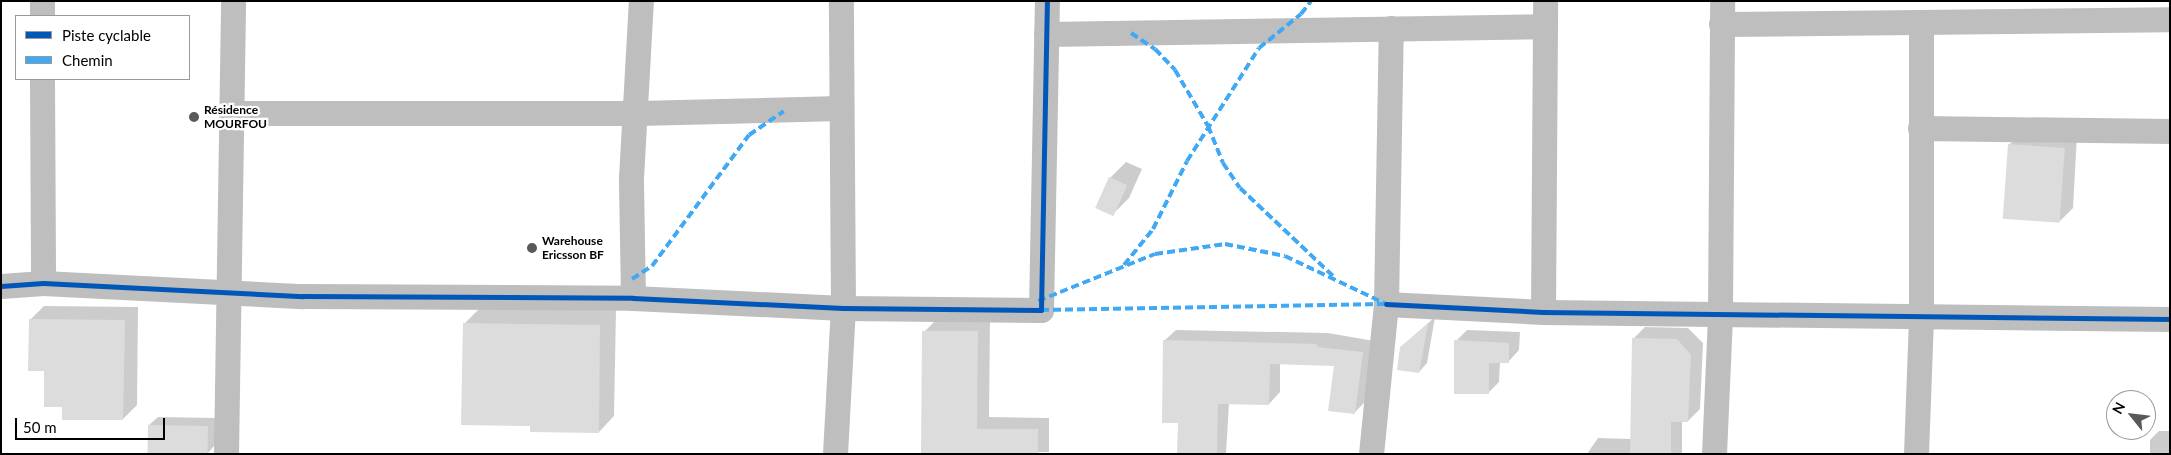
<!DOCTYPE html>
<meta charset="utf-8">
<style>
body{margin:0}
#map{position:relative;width:2171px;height:455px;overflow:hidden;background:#fff;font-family:Lato,sans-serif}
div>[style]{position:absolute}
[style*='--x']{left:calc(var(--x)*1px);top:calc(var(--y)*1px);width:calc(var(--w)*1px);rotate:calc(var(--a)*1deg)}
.shadow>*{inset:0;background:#0003}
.building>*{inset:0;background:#dcdcdc;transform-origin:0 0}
.minor>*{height:25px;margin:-12.5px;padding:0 12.5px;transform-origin:12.5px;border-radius:12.5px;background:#bebebe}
.quiet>*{height:4px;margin-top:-2px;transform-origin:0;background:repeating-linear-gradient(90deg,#3fa9f5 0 8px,transparent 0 12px)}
.cycleway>*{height:5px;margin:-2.5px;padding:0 2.5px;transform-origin:2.5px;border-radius:2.5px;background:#0057b8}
.dots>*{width:14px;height:14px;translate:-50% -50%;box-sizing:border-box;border:2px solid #fff;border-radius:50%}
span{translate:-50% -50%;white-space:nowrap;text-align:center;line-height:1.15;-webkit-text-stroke:4.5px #fff;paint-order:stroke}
.poi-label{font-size:12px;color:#000;font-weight:700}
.left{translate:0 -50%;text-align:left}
.frame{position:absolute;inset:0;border:2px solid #000;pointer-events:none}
.legend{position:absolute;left:15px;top:15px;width:175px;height:65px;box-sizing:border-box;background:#fff;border:1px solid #999;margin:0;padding:6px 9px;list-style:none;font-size:15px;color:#000}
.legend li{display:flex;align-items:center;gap:10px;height:25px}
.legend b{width:25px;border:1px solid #999}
.north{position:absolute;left:2106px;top:390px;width:50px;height:50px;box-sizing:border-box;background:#fff;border:1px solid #999;border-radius:50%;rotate:299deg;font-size:14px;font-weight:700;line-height:20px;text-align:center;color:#000}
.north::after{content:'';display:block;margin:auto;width:18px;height:22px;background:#595959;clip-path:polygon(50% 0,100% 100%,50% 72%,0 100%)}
.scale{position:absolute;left:15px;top:418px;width:150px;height:22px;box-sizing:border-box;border:2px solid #000;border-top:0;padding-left:6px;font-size:15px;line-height:18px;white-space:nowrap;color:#000;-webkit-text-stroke:4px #fff;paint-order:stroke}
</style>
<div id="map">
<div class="shadow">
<i style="clip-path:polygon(2022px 132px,2077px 135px,2073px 208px,2060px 221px,2009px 145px)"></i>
<i style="clip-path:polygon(1126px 162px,1142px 169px,1129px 198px,1113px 214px,1110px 178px)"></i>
<i style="clip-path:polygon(44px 306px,138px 307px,137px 405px,123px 419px,63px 406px,46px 369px,30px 320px)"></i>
<i style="clip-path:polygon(480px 308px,616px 309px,614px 416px,599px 432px,464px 324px)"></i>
<i style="clip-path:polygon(1435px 317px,1427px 363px,1419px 372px,1410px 339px)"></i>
<i style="clip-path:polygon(990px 319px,989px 417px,1049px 418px,1049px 452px,922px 454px,924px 332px,936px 320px)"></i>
<i style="clip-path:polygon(1645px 327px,1688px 328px,1703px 343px,1700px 409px,1688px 421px,1682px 421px,1682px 454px,1587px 454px,1598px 438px,1631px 439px,1634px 338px)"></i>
<i style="clip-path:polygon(1176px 330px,1328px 333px,1374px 341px,1366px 401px,1354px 413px,1335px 365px,1280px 363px,1280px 392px,1269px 404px,1229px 403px,1226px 454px,1178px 454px,1179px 422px,1164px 341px)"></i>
<i style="clip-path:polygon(1467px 330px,1520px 332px,1519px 350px,1508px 362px,1500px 362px,1499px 382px,1488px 393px,1456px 341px)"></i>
<i style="clip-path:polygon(158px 417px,216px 418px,215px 445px,207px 454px,149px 425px)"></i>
<i style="clip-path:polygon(2159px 431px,2170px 431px,2170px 454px,2150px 454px,2150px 440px)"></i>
</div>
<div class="building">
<i style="left:2008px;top:144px;width:57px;height:75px;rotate:4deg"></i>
<i style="left:1109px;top:177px;width:20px;height:34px;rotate:24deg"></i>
<i style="clip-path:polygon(29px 319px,125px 320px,123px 420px,62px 420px,62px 407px,44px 407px,44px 371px,28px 371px)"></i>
<i style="clip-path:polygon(463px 323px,600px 325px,599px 433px,530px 432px,530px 426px,461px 425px)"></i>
<i style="clip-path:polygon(1428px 324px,1419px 373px,1397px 370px,1400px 347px)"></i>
<i style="clip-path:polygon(922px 331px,978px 331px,977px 429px,1038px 429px,1038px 454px,921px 454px)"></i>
<i style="clip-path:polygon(1632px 338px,1677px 339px,1691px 355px,1688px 422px,1671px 422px,1671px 454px,1630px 454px)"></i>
<i style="clip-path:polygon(1163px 340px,1317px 344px,1317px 347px,1363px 352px,1355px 414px,1328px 411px,1334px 366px,1270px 364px,1269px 405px,1218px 404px,1217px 454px,1177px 454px,1178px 423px,1162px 423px)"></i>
<i style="clip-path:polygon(1454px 340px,1509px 343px,1509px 363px,1489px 363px,1489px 394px,1454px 394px)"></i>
<i style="left:148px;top:425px;width:60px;height:29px;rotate:1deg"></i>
</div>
<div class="minor">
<i style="--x:42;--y:1;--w:15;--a:90"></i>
<i style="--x:1721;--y:24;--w:449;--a:-0.6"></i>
<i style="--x:1046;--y:34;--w:499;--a:-0.9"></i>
<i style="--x:42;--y:79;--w:204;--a:89.7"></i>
<i style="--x:232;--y:113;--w:405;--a:0"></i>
<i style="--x:637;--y:113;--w:203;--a:-1.4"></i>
<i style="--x:1920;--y:128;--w:250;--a:0.7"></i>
<i style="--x:1;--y:286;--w:42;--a:-4.1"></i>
<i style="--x:43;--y:283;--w:260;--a:2.9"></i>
<i style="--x:303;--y:296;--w:330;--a:0.3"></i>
<i style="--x:633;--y:298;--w:210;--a:2.7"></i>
<i style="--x:843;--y:308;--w:198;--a:0.6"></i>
<i style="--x:1041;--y:310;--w:309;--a:-88.9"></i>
<i style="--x:633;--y:298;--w:120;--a:-91"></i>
<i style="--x:631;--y:178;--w:177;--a:-86.8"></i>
<i style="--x:1386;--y:304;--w:157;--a:2.9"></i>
<i style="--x:1543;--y:312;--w:627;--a:0.64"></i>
<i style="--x:1543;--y:312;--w:311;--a:-89.6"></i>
<i style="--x:226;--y:454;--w:453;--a:-89.1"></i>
<i style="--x:835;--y:454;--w:146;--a:-86.9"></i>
<i style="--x:843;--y:308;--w:307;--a:-90.4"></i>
<i style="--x:1371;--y:454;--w:151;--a:-84.3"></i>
<i style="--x:1386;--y:304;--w:276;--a:-89"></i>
<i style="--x:1714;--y:454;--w:140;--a:-87.5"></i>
<i style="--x:1720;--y:314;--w:313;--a:-89.6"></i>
<i style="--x:1916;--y:454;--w:138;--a:-87.9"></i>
<i style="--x:1921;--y:316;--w:294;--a:-90"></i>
</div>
<div class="quiet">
<i style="--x:1131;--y:33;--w:29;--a:34"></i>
<i style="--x:1155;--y:49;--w:29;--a:46"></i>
<i style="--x:1175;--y:70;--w:65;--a:59.5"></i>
<i style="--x:1208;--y:126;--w:40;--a:68"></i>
<i style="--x:1223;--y:163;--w:30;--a:56"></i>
<i style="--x:1240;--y:188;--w:128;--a:43.4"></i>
<i style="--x:1124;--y:265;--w:46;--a:-51.1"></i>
<i style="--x:1153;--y:229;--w:76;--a:-63.4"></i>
<i style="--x:1187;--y:161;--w:134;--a:-57.5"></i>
<i style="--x:1259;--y:48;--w:54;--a:-39"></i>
<i style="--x:1301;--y:14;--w:16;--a:-52"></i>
<i style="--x:632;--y:279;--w:24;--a:-33"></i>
<i style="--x:652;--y:266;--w:163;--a:-53.5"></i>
<i style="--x:749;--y:135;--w:42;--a:-34.4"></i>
<i style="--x:1038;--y:301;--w:126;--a:-21.9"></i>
<i style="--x:1155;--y:254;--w:71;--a:-8.1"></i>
<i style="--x:1225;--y:244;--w:61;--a:11.3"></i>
<i style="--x:1285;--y:256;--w:112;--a:25.4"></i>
<i style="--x:1041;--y:310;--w:343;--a:-1"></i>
</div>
<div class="cycleway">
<i style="--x:1;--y:286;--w:42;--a:-4.1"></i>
<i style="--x:43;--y:283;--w:260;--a:2.9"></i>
<i style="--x:303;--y:296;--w:330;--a:0.3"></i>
<i style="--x:633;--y:298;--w:210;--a:2.7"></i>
<i style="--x:843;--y:308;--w:198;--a:0.6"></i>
<i style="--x:1041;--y:310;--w:309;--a:-88.9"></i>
<i style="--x:1386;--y:304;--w:157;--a:2.9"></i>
<i style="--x:1543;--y:312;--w:627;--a:0.64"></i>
</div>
<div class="dots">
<i style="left:194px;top:117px;background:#595959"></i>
<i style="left:532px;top:248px;background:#595959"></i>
</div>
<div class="poi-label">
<span class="left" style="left:204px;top:117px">Résidence<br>MOURFOU</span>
<span class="left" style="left:542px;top:248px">Warehouse<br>Ericsson BF</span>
</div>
<div class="frame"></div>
<ul class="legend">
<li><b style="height:6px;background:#0057b8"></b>Piste cyclable</li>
<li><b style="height:6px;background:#3fa9f5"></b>Chemin</li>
</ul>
<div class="north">N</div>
<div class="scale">50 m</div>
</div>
